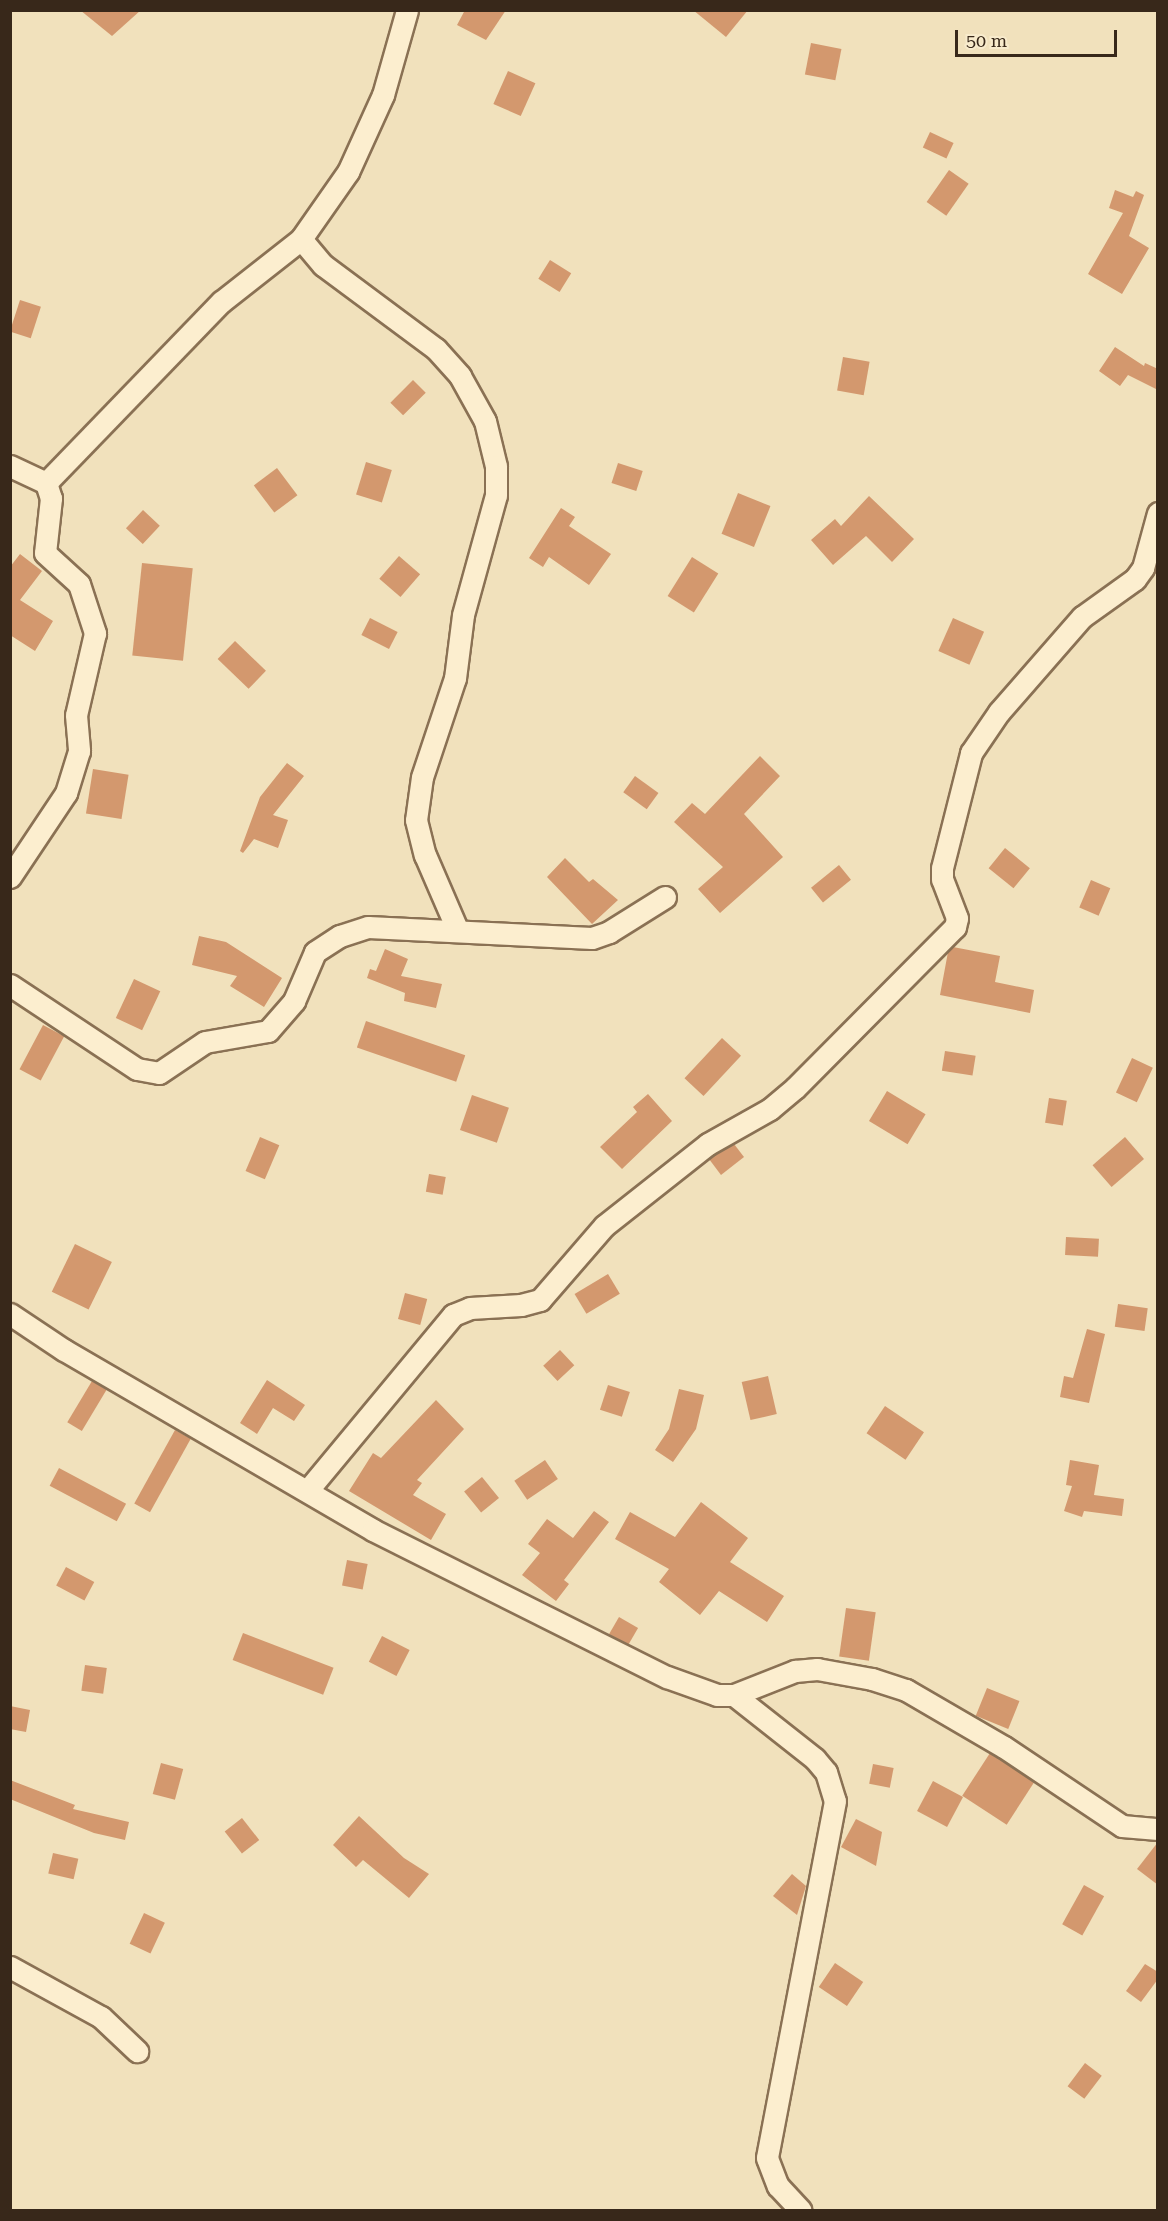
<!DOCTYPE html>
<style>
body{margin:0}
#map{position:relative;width:1168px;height:2221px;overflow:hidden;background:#f1e1bc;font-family:"Roboto Serif",serif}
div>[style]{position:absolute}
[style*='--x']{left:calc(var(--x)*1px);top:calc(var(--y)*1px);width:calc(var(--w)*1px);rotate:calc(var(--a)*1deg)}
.building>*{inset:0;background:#d3986e;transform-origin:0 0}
.roads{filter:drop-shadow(2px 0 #8a7154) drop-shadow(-2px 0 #8a7154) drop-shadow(0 2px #8a7154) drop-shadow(0 -2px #8a7154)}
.street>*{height:21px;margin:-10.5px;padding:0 10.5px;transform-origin:10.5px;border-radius:10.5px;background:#fceecf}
span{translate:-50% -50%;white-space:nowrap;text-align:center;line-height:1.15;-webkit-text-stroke:4.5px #f8ebcc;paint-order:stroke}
.frame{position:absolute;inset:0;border:12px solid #38281a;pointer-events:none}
.scale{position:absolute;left:955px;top:30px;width:162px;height:27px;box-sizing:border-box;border:3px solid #38281a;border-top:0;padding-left:8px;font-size:18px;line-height:21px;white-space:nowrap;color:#38281a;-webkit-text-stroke:4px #f8ebcc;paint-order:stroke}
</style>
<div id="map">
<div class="building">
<i style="clip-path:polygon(80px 10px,141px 10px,112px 36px)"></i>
<i style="clip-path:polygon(465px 10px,506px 10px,486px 40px,457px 25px)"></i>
<i style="clip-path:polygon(693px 10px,748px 10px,726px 37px)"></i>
<i style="left:811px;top:43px;width:31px;height:32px;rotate:11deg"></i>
<i style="left:508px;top:71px;width:30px;height:36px;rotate:24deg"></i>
<i style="left:930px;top:132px;width:26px;height:17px;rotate:25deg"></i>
<i style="left:949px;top:170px;width:24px;height:39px;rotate:35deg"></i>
<i style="clip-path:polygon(1115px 190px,1133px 197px,1136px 191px,1144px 195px,1129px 236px,1149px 248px,1122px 294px,1088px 274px,1123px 213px,1109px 208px)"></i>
<i style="left:550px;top:260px;width:25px;height:22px;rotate:32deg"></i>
<i style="left:20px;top:300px;width:22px;height:33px;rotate:18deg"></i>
<i style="clip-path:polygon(1115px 347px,1144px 366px,1145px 363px,1158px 369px,1158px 390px,1128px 375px,1120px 386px,1099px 371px)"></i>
<i style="left:843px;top:357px;width:27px;height:34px;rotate:10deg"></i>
<i style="left:413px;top:380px;width:18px;height:32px;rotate:45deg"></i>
<i style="left:366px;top:462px;width:27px;height:34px;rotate:17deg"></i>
<i style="left:618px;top:463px;width:26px;height:21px;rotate:18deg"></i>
<i style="left:277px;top:468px;width:34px;height:29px;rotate:53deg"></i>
<i style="left:738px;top:493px;width:35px;height:44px;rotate:22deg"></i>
<i style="clip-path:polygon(869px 496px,914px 539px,892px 562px,866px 536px,833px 565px,811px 540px,835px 519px,841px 526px)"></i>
<i style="clip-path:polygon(561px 508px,575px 517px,569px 526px,611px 554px,589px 585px,549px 557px,543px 567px,529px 558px)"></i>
<i style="left:143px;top:510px;width:23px;height:25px;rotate:43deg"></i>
<i style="clip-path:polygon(20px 554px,42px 571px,20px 600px,53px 621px,35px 651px,10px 635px,10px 567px)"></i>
<i style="left:399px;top:556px;width:28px;height:30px;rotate:41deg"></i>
<i style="left:692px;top:557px;width:31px;height:46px;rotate:32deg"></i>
<i style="left:142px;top:563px;width:51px;height:93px;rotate:6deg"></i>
<i style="left:370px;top:618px;width:31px;height:19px;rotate:27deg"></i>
<i style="left:953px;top:618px;width:34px;height:36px;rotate:24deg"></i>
<i style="left:235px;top:641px;width:43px;height:25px;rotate:44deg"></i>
<i style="clip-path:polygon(760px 756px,780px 776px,744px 814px,783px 857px,720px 913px,698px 889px,723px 867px,674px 822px,692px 803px,705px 814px)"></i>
<i style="clip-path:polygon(287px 763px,304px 776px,273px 815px,288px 820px,278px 848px,254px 839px,243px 853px,240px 851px,260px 797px)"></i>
<i style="left:93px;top:769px;width:36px;height:45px;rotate:9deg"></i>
<i style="left:635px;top:776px;width:29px;height:20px;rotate:36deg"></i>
<i style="left:1005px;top:848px;width:32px;height:26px;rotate:39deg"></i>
<i style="clip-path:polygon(565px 858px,589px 882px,593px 879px,618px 900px,592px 924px,547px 877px)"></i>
<i style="left:839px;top:865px;width:19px;height:36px;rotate:51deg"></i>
<i style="left:1091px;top:880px;width:21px;height:30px;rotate:23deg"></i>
<i style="clip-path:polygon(199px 936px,226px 942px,282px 978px,264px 1007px,230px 986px,237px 976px,192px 965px)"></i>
<i style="clip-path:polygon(953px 947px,1000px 956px,995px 982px,1034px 990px,1030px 1013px,940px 995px,948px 952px)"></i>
<i style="clip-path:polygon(385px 949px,408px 959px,401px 976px,442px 984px,436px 1008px,404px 1001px,405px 993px,367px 978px,370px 969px,376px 971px)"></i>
<i style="left:134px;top:979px;width:29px;height:43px;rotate:25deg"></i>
<i style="left:366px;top:1021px;width:105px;height:28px;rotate:19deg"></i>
<i style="left:43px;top:1025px;width:24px;height:50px;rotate:28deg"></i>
<i style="left:722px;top:1038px;width:26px;height:55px;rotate:43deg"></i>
<i style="left:945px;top:1051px;width:31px;height:20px;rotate:9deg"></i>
<i style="left:1132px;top:1058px;width:23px;height:38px;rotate:25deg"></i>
<i style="left:887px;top:1091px;width:45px;height:35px;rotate:31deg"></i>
<i style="clip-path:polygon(648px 1094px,672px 1121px,622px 1169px,600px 1147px,637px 1112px,633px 1107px)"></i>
<i style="left:472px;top:1095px;width:39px;height:37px;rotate:19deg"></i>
<i style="left:1049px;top:1098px;width:18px;height:25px;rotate:9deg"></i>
<i style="left:260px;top:1137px;width:21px;height:37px;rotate:23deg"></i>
<i style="left:1125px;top:1137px;width:29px;height:43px;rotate:49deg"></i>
<i style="clip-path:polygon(734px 1144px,744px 1157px,721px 1175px,709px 1159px)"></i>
<i style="left:429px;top:1174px;width:17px;height:18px;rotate:10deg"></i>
<i style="left:1066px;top:1237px;width:33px;height:18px;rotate:3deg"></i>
<i style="left:75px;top:1244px;width:41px;height:53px;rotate:26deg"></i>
<i style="left:608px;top:1274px;width:23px;height:39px;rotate:59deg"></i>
<i style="left:405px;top:1293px;width:23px;height:27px;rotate:15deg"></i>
<i style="left:1118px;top:1304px;width:30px;height:23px;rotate:8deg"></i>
<i style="clip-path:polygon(1087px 1329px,1105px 1334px,1089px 1403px,1060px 1397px,1064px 1376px,1073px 1378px)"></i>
<i style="left:560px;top:1350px;width:21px;height:23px;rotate:47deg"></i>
<i style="left:768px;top:1376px;width:39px;height:27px;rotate:77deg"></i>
<i style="clip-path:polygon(267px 1380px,305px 1405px,294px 1421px,273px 1408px,257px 1434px,240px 1423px)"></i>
<i style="left:92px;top:1381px;width:17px;height:48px;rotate:31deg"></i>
<i style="left:608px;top:1385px;width:23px;height:26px;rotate:18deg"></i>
<i style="clip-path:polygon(679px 1389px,704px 1395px,696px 1429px,673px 1462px,655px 1450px,669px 1429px)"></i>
<i style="clip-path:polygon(436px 1400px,464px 1429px,417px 1480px,422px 1483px,413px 1495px,446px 1514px,431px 1540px,349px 1491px,373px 1453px,381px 1458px)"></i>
<i style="left:885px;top:1406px;width:47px;height:33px;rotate:34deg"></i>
<i style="left:175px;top:1430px;width:18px;height:84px;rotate:29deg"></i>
<i style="left:545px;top:1460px;width:23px;height:37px;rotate:56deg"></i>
<i style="clip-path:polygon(1070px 1460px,1099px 1465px,1094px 1495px,1124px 1499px,1122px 1516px,1084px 1511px,1082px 1517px,1064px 1511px,1072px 1486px,1066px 1485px)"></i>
<i style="left:59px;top:1468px;width:76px;height:20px;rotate:28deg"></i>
<i style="left:482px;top:1477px;width:27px;height:23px;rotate:51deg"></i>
<i style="clip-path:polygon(701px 1502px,748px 1538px,730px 1562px,784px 1596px,767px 1622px,719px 1591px,700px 1615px,659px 1582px,669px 1569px,615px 1539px,630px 1512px,675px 1537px)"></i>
<i style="clip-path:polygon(594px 1511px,609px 1522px,564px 1580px,569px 1584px,556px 1601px,522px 1575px,540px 1553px,528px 1544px,547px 1519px,573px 1538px)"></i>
<i style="left:347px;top:1560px;width:21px;height:26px;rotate:11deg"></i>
<i style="left:66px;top:1567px;width:32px;height:21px;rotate:28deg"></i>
<i style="left:846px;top:1608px;width:30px;height:49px;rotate:8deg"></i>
<i style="left:619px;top:1617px;width:22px;height:20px;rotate:30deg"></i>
<i style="left:243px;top:1633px;width:97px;height:29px;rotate:21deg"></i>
<i style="left:382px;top:1636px;width:31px;height:29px;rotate:27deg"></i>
<i style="left:85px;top:1665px;width:22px;height:26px;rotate:8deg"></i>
<i style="left:987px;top:1688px;width:35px;height:30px;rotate:22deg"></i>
<i style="clip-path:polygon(10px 1706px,30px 1710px,26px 1732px,10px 1729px)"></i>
<i style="left:990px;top:1753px;width:53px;height:51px;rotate:33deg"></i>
<i style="left:161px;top:1763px;width:23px;height:32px;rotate:15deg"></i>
<i style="left:873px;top:1764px;width:21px;height:20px;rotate:11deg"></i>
<i style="clip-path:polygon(10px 1780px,75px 1805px,73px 1809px,129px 1822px,125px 1840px,94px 1833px,10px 1799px)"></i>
<i style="left:933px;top:1781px;width:34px;height:34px;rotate:28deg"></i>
<i style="clip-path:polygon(359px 1816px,404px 1858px,429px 1874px,409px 1898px,363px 1860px,356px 1867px,333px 1845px)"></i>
<i style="left:242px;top:1818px;width:28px;height:22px;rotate:52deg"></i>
<i style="clip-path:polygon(856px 1819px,882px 1832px,876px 1866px,841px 1847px)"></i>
<i style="clip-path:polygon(1158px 1842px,1158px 1885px,1137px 1869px)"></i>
<i style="left:53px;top:1853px;width:26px;height:21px;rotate:13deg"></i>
<i style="clip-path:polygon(792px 1874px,806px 1886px,797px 1915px,773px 1896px)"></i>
<i style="left:1084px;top:1885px;width:23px;height:45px;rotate:29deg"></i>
<i style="left:144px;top:1913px;width:23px;height:34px;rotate:25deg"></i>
<i style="left:835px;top:1963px;width:34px;height:29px;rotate:34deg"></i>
<i style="clip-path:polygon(1145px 1964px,1158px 1972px,1158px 1979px,1141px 2002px,1126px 1991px)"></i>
<i style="left:1085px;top:2063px;width:21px;height:29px;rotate:37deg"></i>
</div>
<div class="roads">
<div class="street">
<i style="--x:301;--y:239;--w:34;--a:50"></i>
<i style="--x:323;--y:265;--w:141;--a:36.6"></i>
<i style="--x:436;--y:349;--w:36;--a:48"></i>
<i style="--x:460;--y:376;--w:51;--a:60.9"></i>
<i style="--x:485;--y:421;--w:46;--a:76.3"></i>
<i style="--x:496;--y:466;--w:29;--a:90"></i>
<i style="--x:496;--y:495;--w:124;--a:105.4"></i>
<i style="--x:463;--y:615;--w:64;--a:97.2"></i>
<i style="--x:455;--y:678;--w:104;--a:108.4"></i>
<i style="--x:422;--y:777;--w:43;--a:97.9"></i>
<i style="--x:416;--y:820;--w:36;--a:76"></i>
<i style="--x:425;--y:855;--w:81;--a:66.6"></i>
<i style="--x:10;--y:466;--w:40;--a:25"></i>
<i style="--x:46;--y:483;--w:16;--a:72"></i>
<i style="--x:51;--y:498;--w:55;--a:96.2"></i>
<i style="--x:45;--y:553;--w:46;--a:42.4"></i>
<i style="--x:79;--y:584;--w:52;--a:71.9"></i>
<i style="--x:95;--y:633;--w:84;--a:103"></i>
<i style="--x:76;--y:715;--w:36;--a:85"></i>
<i style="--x:79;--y:751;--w:44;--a:107.2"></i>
<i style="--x:66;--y:793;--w:101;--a:123.7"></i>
<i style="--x:46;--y:483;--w:252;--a:-46"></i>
<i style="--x:221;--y:302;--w:102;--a:-38.2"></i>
<i style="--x:301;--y:239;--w:82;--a:-55"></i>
<i style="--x:348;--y:172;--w:85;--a:-65.6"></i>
<i style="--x:383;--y:95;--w:88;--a:-74.2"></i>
<i style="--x:10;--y:985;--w:152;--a:33.5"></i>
<i style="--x:137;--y:1069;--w:22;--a:10"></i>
<i style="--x:159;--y:1073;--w:55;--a:-34"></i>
<i style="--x:205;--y:1042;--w:64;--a:-9.9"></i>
<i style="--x:268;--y:1031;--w:40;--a:-49"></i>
<i style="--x:294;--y:1001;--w:53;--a:-66.8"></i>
<i style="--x:315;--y:952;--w:30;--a:-33"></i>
<i style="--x:340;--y:936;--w:29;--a:-18"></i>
<i style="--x:368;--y:927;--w:224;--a:2.8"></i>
<i style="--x:592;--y:938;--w:18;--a:-19"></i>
<i style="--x:609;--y:932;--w:66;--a:-32"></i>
<i style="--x:10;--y:1314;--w:65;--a:33.7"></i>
<i style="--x:64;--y:1350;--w:358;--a:30.2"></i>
<i style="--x:373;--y:1530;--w:329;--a:26.6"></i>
<i style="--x:667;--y:1677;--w:53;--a:19.8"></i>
<i style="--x:717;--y:1695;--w:17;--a:0"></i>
<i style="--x:734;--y:1695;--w:66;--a:-21.5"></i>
<i style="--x:795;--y:1671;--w:22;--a:-5"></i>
<i style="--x:817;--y:1669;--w:56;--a:10.3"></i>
<i style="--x:872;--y:1679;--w:36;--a:18"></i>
<i style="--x:906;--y:1690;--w:113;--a:30.2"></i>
<i style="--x:1004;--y:1747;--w:142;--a:33.8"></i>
<i style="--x:1122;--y:1826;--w:36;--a:5"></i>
<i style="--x:307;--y:1491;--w:229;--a:-50.3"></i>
<i style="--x:453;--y:1315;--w:18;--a:-22"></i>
<i style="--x:470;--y:1308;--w:51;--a:-3.4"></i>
<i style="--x:521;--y:1305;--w:20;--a:-15"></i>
<i style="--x:540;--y:1300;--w:98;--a:-49.1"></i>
<i style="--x:604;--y:1226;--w:132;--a:-38.3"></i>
<i style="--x:708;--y:1144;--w:71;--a:-29.4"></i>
<i style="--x:770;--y:1109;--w:33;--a:-40"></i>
<i style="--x:795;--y:1088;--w:227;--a:-45.2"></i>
<i style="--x:955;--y:927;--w:9;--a:-77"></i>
<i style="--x:957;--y:918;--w:42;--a:-111"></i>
<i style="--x:942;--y:879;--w:11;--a:-90"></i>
<i style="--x:942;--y:868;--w:119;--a:-75.8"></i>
<i style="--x:971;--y:753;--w:50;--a:-55.7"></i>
<i style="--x:999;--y:712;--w:126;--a:-48.9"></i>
<i style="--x:1082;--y:617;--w:65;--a:-35.6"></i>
<i style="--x:1135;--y:579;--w:14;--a:-54"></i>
<i style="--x:1143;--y:568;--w:57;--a:-74.7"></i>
<i style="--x:734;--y:1695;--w:103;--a:38.3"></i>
<i style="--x:815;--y:1759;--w:17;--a:50"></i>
<i style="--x:826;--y:1772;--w:30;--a:73"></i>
<i style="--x:835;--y:1801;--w:363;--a:100.8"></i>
<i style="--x:767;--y:2158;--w:30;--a:69"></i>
<i style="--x:778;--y:2186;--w:33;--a:47"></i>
<i style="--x:10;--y:1967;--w:104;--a:28.8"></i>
<i style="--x:101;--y:2017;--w:50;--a:43.4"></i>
</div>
</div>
<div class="frame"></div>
<div class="scale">50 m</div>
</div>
